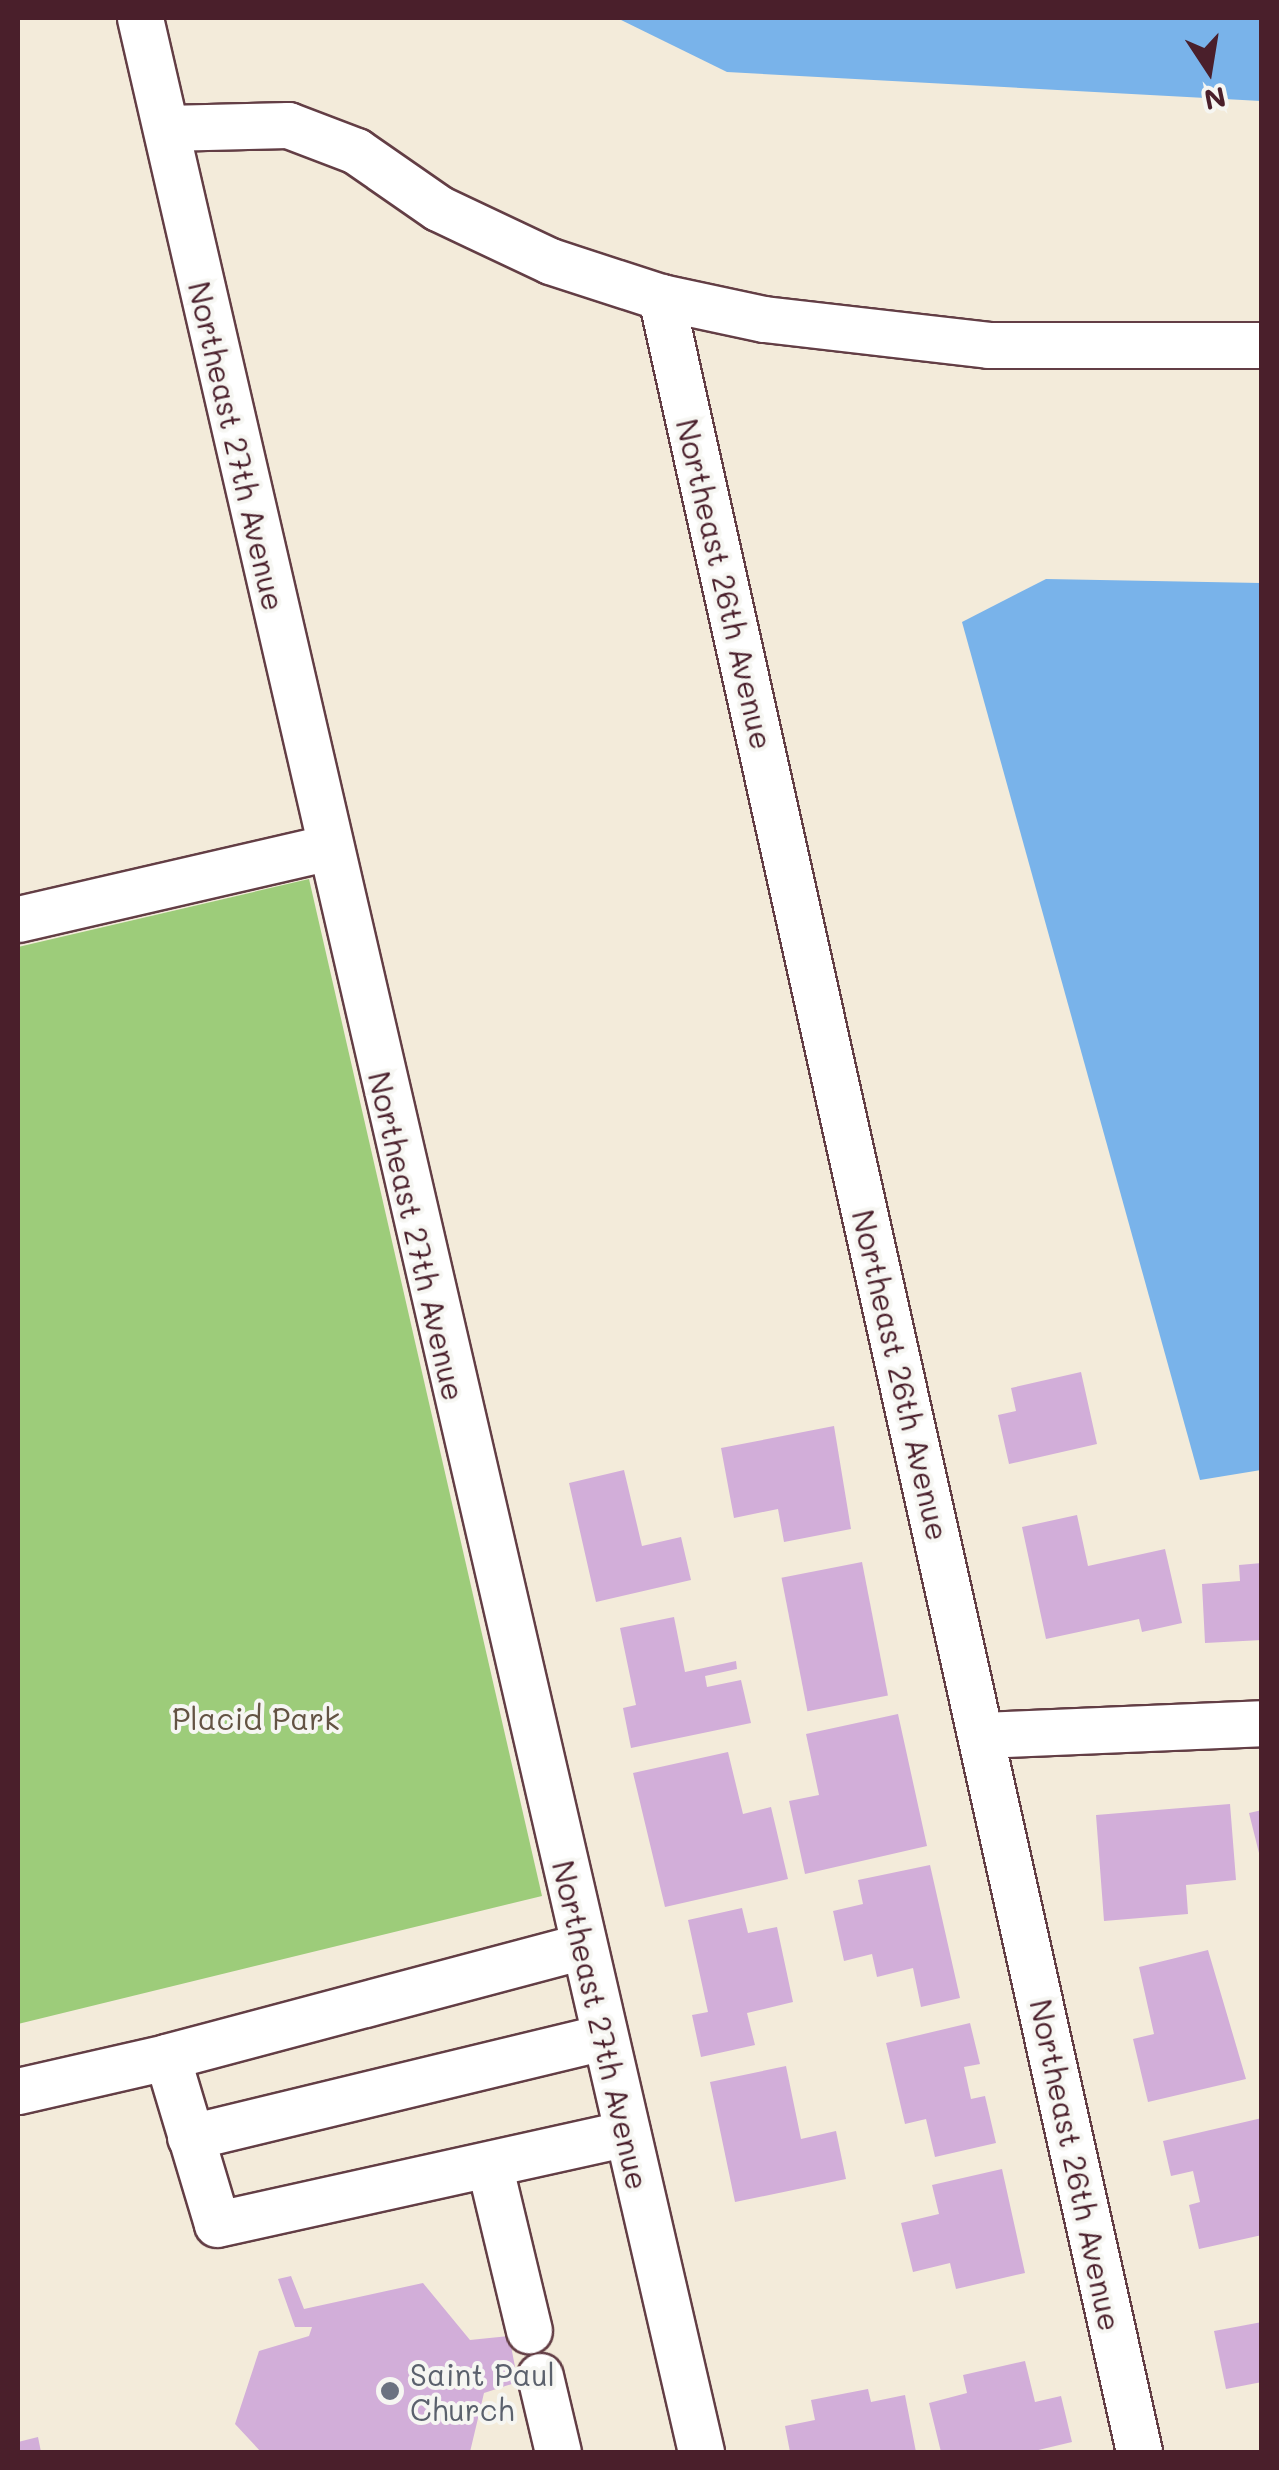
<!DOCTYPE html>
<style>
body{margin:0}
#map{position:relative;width:1279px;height:2470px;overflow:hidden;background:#f3ebda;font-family:Mali,sans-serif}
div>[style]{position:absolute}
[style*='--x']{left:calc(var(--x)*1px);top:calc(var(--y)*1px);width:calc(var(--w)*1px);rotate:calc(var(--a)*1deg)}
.green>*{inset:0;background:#9dcc7a}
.water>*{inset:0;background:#79b3ea}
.building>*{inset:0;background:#d2aed9;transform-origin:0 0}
.roads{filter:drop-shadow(2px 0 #633e45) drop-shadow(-2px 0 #633e45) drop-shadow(0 2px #633e45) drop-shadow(0 -2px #633e45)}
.minor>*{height:45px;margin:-22.5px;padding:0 22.5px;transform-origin:22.5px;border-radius:22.5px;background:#fff}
.dots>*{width:28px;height:28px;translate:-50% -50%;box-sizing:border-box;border:5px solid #f6f6f2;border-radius:50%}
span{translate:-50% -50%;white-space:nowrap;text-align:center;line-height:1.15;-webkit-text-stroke:8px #f6f6f2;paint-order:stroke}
.street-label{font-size:30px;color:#4a1f2b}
.park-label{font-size:30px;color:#635343}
.worship-label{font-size:30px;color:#5b616d}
.left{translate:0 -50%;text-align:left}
.frame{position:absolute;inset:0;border:20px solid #4a1f2b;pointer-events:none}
.north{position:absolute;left:1159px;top:20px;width:100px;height:100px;-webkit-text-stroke:8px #f6f6f2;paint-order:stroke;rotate:168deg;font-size:28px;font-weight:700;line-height:40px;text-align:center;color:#4a1f2b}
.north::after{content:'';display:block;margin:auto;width:35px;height:45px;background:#4a1f2b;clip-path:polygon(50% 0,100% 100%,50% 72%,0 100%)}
</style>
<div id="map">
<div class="green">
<i style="clip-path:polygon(309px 879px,542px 1896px,18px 2024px,18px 947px)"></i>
</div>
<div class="water">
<i style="clip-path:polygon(617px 18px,1261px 18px,1261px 101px,727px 72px)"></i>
<i style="clip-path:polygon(1046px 579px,1261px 583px,1261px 1470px,1200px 1480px,962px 622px)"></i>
</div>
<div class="building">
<i style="clip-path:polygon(1081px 1372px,1097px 1444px,1009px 1464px,998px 1415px,1016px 1411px,1011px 1388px)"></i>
<i style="clip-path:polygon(834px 1426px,851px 1529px,784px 1542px,778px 1509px,734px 1518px,721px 1448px)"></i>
<i style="clip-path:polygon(624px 1470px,642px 1546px,681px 1537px,691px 1580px,596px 1602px,569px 1483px)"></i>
<i style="clip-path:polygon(1077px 1515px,1088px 1566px,1165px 1549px,1182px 1623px,1142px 1632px,1139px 1619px,1046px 1639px,1022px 1527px)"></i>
<i style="left:862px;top:1562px;width:136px;height:82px;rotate:79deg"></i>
<i style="clip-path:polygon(1262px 1563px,1262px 1640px,1205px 1643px,1202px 1584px,1240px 1581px,1239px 1565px)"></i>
<i style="clip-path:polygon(674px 1617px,685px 1672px,736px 1661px,737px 1669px,705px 1676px,707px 1687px,741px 1680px,751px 1723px,631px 1748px,623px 1708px,636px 1705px,620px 1628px)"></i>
<i style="clip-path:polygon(898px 1714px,927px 1846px,805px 1874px,789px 1801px,819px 1795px,806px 1734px)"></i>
<i style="clip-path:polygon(728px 1752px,743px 1814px,771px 1807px,788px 1879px,665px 1907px,633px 1773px)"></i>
<i style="clip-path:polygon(1230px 1804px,1236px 1880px,1186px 1885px,1188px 1914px,1104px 1921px,1096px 1815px)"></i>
<i style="clip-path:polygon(1262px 1810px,1262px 1857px,1260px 1857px,1249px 1813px)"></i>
<i style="clip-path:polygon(930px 1865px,960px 1998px,921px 2007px,913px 1968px,877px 1977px,872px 1954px,844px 1961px,833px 1911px,863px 1904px,858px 1880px)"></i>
<i style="clip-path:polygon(742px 1908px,748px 1933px,777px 1927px,793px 2002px,747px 2013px,755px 2045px,701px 2057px,692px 2015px,708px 2012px,688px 1920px)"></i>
<i style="clip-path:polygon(1208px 1950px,1246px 2079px,1148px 2102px,1133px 2039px,1154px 2034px,1139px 1967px)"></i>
<i style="clip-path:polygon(970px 2023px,980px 2064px,964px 2067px,971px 2099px,985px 2096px,996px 2143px,935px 2157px,926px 2119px,905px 2124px,886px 2043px)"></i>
<i style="clip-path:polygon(786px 2066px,801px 2139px,836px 2131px,846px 2179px,735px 2202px,710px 2082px)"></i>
<i style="clip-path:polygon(1262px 2118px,1262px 2235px,1199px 2249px,1189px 2205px,1200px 2202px,1193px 2171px,1171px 2176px,1163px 2141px)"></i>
<i style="clip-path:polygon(1002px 2169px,1025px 2273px,956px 2289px,950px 2263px,913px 2272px,901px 2223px,939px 2214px,932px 2185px)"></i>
<i style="clip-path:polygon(291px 2276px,304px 2309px,423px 2283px,470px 2340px,509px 2336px,518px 2382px,484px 2393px,470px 2452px,261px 2452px,235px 2424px,259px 2351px,309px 2336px,312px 2327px,295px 2327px,278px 2279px)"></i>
<i style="clip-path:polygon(1262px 2322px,1262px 2382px,1226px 2389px,1214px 2331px)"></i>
<i style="clip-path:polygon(1025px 2361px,1035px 2402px,1061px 2396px,1072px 2442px,1030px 2452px,941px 2452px,929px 2403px,967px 2393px,963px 2375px)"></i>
<i style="clip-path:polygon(868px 2389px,871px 2402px,905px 2395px,916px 2452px,790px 2452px,785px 2426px,815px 2420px,811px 2400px)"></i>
<i style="clip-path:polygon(38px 2437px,41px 2452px,18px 2452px,18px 2442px)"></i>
</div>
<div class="roads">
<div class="minor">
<i style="--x:140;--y:18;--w:2498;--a:77.02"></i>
<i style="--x:166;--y:128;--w:122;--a:-1.4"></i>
<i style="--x:288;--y:125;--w:73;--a:20.9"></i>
<i style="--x:356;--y:151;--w:100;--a:34.8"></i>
<i style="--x:438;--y:208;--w:124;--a:25.3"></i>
<i style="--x:550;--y:261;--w:117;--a:18"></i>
<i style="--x:661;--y:297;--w:105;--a:12.1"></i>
<i style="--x:764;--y:319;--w:226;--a:6.6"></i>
<i style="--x:988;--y:345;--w:274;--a:0"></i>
<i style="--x:661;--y:297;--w:2207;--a:77.49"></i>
<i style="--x:18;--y:919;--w:316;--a:-13"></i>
<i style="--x:981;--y:1735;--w:281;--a:-2.4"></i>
<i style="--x:583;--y:1946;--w:431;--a:165.1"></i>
<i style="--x:167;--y:2057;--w:174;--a:73.3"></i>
<i style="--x:217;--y:2224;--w:420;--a:-12.5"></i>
<i style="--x:18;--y:2091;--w:153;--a:-12.9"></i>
<i style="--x:190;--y:2137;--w:426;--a:-13.6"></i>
<i style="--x:490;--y:2168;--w:167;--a:76.5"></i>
<i style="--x:540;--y:2376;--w:78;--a:76.7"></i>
</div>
</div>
<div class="dots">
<i style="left:390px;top:2391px;background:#6b7280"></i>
</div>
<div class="street-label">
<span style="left:237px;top:446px;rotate:77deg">Northeast 27th Avenue</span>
<span style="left:725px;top:584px;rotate:77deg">Northeast 26th Avenue</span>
<span style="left:417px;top:1236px;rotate:77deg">Northeast 27th Avenue</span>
<span style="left:901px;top:1375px;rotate:77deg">Northeast 26th Avenue</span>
<span style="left:601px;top:2025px;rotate:77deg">Northeast 27th Avenue</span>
<span style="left:1076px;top:2165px;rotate:78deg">Northeast 26th Avenue</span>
</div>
<div class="park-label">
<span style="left:256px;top:1718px">Placid Park</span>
</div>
<div class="worship-label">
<span class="left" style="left:410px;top:2391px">Saint Paul<br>Church</span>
</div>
<div class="frame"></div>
<div class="north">N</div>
</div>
